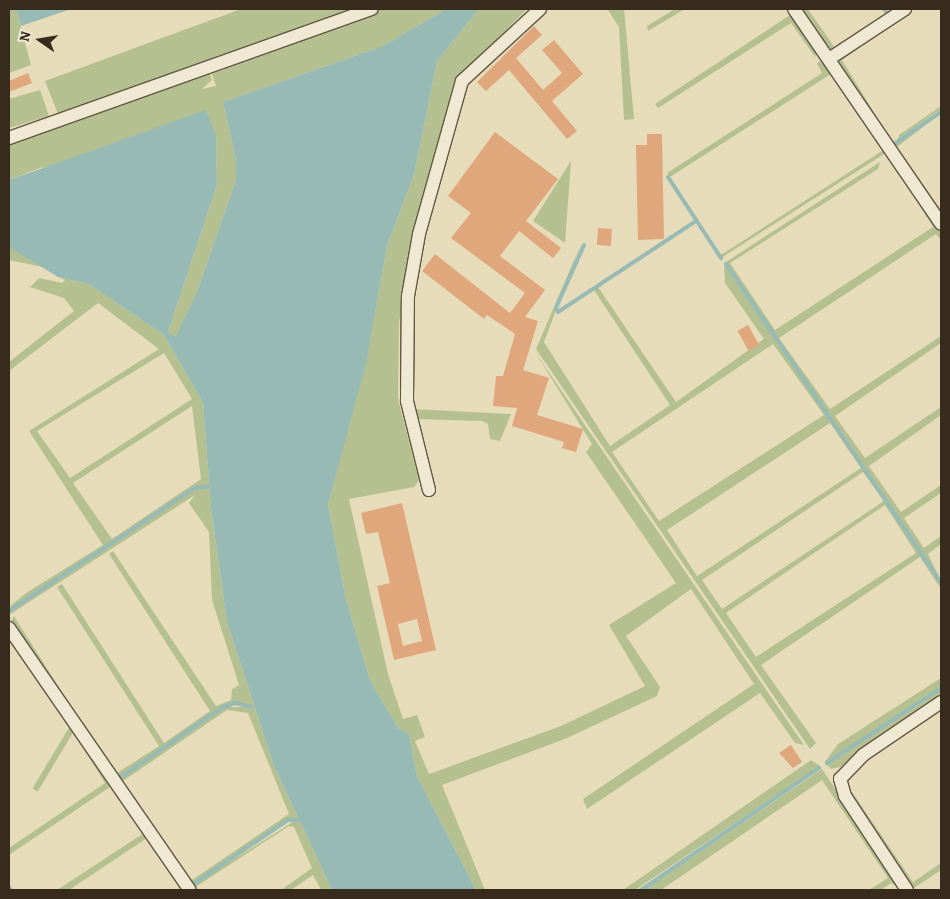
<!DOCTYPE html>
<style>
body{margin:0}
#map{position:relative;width:950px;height:899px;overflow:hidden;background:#e7dcb9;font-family:Alegreya,serif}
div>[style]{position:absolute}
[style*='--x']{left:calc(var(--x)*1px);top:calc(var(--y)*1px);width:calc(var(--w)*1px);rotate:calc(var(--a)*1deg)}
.green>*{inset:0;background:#b5c090;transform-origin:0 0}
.water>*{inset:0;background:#97bab5}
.stream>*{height:4px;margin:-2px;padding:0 2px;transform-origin:2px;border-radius:2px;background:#97bab5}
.building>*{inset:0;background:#e0a77d;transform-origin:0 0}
.roads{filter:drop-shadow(1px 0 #625744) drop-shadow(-1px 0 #625744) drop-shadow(0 1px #625744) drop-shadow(0 -1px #625744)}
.minor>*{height:12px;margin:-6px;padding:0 6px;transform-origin:6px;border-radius:6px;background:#efe8d2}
span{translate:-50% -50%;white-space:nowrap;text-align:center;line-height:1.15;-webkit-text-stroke:5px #efe8d2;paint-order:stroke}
.frame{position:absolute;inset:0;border:10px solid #362b1d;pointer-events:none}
.north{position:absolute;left:15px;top:15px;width:50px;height:50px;-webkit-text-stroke:4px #efe8d2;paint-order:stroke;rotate:283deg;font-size:14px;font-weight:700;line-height:20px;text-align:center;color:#362b1d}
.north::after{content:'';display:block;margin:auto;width:18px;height:22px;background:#362b1d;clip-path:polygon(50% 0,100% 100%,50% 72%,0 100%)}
</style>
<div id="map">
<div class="green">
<i style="clip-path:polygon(9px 9px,16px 9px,31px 65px,9px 73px)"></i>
<i style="clip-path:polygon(241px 9px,351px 9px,58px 114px,45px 81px)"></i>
<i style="clip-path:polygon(382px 9px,446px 9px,383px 46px,223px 102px,236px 160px,236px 180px,197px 292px,177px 336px,168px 332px,217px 185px,216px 136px,40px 168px,9px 180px,9px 145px,210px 74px,212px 80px,202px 89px,216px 86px,212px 74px)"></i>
<i style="clip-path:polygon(479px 9px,527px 9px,461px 75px,407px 275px,399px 323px,398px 399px,419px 480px,414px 487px,349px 499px,388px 674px,403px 719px,417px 715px,425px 737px,415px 741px,429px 774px,561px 726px,645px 686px,609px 625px,676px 583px,586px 452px,592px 444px,535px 352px,804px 745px,795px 743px,760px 693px,587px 809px,583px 799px,754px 684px,691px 589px,626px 636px,660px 687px,657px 696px,565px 739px,442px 785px,485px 890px,476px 890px,417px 776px,409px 734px,398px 728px,370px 680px,346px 600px,328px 504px,371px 335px,387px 246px,414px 175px,437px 61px)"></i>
<i style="clip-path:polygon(624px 9px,634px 119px,624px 120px,619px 27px,608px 10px)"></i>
<i style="clip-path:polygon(675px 9px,685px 9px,648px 31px,647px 26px)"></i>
<i style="clip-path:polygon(786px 9px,817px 51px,815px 57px,791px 23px,658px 108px,655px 104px,790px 15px)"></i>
<i style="clip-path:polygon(798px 9px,808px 9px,835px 48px,893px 9px,901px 9px,831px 53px)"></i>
<i style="clip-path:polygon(908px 9px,914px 9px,842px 60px,894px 145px,941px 113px,897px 147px,941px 210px,941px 219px,836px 61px)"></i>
<i style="clip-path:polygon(823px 60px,880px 146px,831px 74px,670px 177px,667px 173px,822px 73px,817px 63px)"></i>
<i style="clip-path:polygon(40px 90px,49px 116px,9px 128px,9px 99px)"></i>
<i style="clip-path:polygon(941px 106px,941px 109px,898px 139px,899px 135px)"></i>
<i style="clip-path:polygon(885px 149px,884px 154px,721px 258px,721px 255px)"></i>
<i style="clip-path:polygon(890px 158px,941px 232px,941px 240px,936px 234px,779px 338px,830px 409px,941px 336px,941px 343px,835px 416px,865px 458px,941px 407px,941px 415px,869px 466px,901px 512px,941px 485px,941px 493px,904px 518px,924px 548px,941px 536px,941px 544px,928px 554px,941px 581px,726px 262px,880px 162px,878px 169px,730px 263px,775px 330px,933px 227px)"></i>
<i style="clip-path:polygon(571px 161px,565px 243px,533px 221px)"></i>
<i style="clip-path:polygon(evenodd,581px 244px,544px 342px,610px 446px,670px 405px,594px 290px,598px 287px,676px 402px,764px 339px,725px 283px,724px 264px,941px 585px,941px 589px,920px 557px,761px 665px,816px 743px,810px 749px,536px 349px,581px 244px,773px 344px,824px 415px,659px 521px,612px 452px,773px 344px,581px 244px,830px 423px,861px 468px,697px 576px,667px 530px,830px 423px,581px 244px,863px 472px,884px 501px,722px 609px,702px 580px,863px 472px,581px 244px,885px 505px,916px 553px,756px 657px,726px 613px,885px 505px)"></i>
<i style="clip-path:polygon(9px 247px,22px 251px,48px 268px,9px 260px)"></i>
<i style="clip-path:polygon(evenodd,58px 277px,89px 284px,164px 335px,203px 403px,211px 508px,227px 622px,274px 766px,332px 890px,321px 890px,313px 875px,291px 890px,281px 890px,312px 868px,294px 827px,289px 826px,191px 890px,178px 866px,189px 882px,289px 814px,248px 713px,227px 710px,120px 783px,172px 862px,11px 622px,14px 616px,114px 775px,159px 746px,57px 587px,62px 584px,164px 743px,210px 711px,109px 554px,113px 551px,216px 706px,231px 700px,232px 689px,239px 685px,212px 600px,209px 532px,189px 503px,195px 495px,9px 615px,9px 607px,26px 593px,103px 545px,29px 431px,159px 349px,98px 303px,9px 371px,9px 362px,74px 311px,64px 298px,30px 287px,39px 278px,62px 283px,65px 280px,58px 277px,164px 353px,192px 399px,70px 478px,37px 431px,164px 353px,58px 277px,192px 406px,201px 479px,112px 539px,73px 483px,192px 406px,58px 277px,235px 702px,251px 707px,224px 707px,117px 780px,223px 706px,235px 702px,58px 277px,288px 819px,296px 820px,191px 886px,191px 885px,288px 819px)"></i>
<i style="clip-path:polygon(412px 409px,511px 414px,500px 441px,490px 439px,488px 424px,482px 421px,414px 419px)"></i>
<i style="clip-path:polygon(941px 678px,941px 686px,824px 763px,838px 744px)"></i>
<i style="clip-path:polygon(941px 690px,941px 700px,840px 767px,831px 769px,827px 765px)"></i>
<i style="left:70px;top:726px;width:6px;height:73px;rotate:31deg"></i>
<i style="clip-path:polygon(79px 735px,113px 785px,9px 855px,9px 848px,105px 783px,76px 737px)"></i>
<i style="clip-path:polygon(811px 760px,820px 766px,635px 890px,623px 890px)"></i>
<i style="clip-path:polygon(822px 769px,903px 890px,891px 883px,881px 890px,869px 890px,888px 878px,822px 780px,661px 890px,644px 890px)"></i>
<i style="clip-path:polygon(852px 792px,913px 882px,941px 863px,941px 870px,911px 890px,847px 794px)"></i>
<i style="clip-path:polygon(144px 833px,147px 838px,69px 890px,57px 890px)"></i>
</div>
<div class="water">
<i style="clip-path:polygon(16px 9px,71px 9px,21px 26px)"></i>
<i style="clip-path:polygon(446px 9px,479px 9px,437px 61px,414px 175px,387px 246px,366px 364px,328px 504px,346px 600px,370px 680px,398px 728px,409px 734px,417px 776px,476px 890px,332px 890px,274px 766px,227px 622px,211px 508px,203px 403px,164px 335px,89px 284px,58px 277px,9px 247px,9px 180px,206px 110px,216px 136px,217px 185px,168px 332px,176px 336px,197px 292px,236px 180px,236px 160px,223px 102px,383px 46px)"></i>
</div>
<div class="stream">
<i style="--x:884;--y:9;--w:5;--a:53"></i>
<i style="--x:894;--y:144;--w:57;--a:-34.2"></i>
<i style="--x:668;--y:177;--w:97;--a:56.8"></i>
<i style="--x:584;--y:245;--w:69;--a:114"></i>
<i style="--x:556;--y:308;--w:4;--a:63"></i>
<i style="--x:558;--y:312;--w:165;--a:-33.4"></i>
<i style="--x:726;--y:264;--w:385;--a:56"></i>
<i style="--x:9;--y:611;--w:223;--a:-33.5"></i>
<i style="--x:195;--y:488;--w:17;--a:-7"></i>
<i style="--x:827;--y:763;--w:136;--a:-33.3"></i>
<i style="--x:117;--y:780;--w:129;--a:-34.6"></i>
<i style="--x:223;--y:707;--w:13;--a:-18"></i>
<i style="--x:235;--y:703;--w:17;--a:13"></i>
<i style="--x:192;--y:885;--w:116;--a:-34.1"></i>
<i style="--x:288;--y:820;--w:10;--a:0"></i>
<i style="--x:9;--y:887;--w:4;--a:56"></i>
<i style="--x:641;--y:890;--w:216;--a:-34.4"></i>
</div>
<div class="building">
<i style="clip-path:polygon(534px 26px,542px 35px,516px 58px,543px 90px,562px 73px,542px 50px,554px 40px,583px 74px,552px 101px,577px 131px,567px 139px,509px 70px,486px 91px,477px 82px)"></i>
<i style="clip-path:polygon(28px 73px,32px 83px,9px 92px,9px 81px)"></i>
<i style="clip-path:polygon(495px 132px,558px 179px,526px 221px,561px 248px,553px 258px,519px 231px,500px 256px,545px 290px,525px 317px,538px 321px,523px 370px,549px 378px,537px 415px,583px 429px,576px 452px,562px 448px,564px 442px,512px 426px,517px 408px,493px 406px,496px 376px,503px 376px,515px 334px,487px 315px,484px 319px,422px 271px,435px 254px,510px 313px,525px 293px,451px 238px,471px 213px,448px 196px)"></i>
<i style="clip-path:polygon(647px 134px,662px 134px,664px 239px,638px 240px,636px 145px,647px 145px)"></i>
<i style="left:598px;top:228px;width:14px;height:17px;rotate:4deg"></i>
<i style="left:748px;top:325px;width:23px;height:12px;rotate:61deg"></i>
<i style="clip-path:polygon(evenodd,402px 503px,436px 650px,394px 660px,377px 586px,390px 583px,378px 532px,366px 534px,361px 513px,402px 503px,417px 619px,422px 641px,403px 646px,398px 624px,417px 619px)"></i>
<i style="clip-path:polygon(791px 745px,802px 762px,793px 768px,779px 753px)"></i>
</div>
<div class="roads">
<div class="minor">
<i style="--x:794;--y:9;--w:260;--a:55.6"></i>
<i style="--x:829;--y:59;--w:91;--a:-33.3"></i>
<i style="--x:9;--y:138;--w:385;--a:-19.6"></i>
<i style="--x:429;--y:490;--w:92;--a:-103.9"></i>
<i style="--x:407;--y:401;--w:105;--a:-89.5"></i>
<i style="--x:408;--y:296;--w:63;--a:-79.9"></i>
<i style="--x:419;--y:234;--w:159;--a:-74.3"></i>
<i style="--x:462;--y:81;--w:106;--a:-42.7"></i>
<i style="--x:9;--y:628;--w:318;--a:55.4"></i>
<i style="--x:907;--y:890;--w:113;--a:-123.4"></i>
<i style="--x:845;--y:796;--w:18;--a:-106"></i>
<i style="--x:840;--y:779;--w:33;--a:-46"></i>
<i style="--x:863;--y:755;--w:94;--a:-34.2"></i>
</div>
</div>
<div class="frame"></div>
<div class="north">N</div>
</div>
